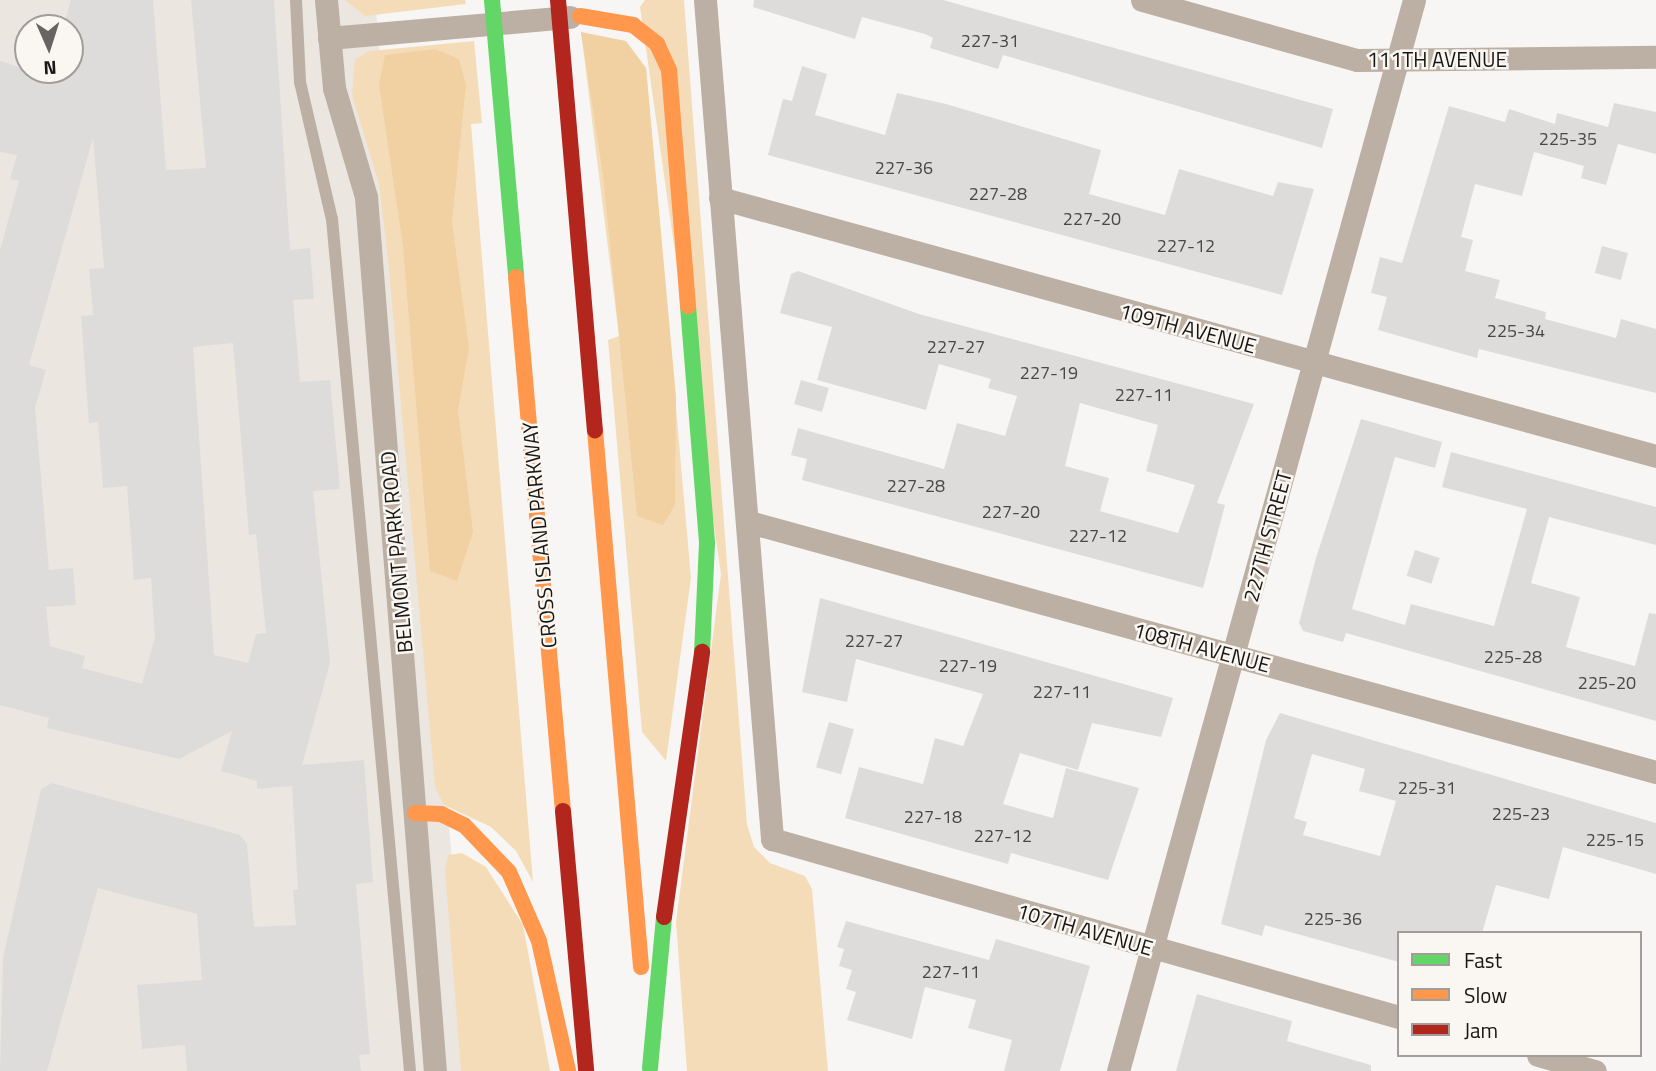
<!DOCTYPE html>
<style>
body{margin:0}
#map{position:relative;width:1656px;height:1071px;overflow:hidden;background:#f8f6f4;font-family:"Titillium Web",sans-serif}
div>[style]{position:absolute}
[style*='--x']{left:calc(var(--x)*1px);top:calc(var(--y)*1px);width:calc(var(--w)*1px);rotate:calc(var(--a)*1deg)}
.built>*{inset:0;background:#ebe6e0}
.green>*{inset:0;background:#f5dcb9}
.forest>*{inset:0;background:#f1d0a2}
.building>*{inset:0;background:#dedcdb;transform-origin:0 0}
.lane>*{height:12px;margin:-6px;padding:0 6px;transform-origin:6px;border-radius:6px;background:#bbb0a3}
.street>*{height:23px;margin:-11.5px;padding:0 11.5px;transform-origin:11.5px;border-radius:11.5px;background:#bbb0a3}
.fast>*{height:16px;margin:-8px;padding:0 8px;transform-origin:8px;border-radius:8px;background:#63d668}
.slow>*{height:16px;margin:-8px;padding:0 8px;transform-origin:8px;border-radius:8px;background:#ff974d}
.jam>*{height:16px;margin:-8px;padding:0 8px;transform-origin:8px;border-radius:8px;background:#b3261e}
span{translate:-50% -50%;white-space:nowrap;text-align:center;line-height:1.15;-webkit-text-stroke:5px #faf6f2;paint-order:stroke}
.number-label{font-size:18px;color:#4a4847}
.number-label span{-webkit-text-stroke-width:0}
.street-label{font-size:21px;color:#181716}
.legend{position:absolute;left:1397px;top:931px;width:245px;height:126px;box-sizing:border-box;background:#faf6f2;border:2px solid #a09d9a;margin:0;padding:9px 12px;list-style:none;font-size:21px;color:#181716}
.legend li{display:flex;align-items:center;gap:14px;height:35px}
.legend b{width:35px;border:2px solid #a09d9a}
.north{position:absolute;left:14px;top:14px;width:70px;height:70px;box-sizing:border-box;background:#faf6f2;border:2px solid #a09d9a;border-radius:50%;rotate:177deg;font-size:19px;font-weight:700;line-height:28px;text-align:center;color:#181716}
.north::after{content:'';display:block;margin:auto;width:24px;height:32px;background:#666564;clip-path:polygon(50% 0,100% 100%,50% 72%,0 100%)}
</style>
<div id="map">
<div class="built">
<i style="clip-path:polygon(evenodd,0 0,375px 0,471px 1071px,0 1071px,0 0,28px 28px,70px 28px,70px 70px,28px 70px,28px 28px)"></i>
</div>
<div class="green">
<i style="clip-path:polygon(345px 0,465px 0,466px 4px,365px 16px)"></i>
<i style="clip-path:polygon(645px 0,684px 0,747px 824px,754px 847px,770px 863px,805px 876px,812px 889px,828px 1071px,687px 1071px,676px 922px,721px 574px,640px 7px)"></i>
<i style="clip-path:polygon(581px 32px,646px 68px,691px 578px,666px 761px,642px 732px,608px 340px,619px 336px)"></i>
<i style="clip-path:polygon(474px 41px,482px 123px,471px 124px,533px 882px,516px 851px,491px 827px,444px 805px,435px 787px,388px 259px,379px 184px,352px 95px,355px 59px,370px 51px)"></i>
<i style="clip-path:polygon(462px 853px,486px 867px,523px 925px,550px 1071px,461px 1071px,445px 870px,448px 855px)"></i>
</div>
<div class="forest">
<i style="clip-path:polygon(581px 32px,626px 41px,646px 68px,676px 397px,675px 505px,663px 525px,637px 516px,603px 175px)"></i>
<i style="clip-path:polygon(435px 49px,459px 59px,466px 85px,452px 222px,469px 348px,458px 410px,473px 532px,457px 581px,430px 571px,403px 246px,379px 85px,385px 55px)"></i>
</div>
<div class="building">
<i style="clip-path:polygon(evenodd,71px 0,153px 0,166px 170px,206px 168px,191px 0,274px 0,290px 250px,310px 248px,314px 299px,293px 300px,300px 382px,330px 380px,340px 489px,313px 491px,330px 663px,302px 765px,364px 760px,373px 882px,356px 884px,370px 1054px,359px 1055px,361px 1071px,187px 1071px,185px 1045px,142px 1049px,137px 985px,202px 980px,197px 914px,98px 888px,47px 1071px,0 1071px,3px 958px,41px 789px,52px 783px,240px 835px,247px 844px,254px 927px,296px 925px,293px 890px,298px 889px,292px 786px,257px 789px,257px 781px,221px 771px,232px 731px,179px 759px,47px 728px,49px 718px,0 705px,0 250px,19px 181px,10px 179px,17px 155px,0 152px,0 61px,28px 70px,70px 70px,70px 28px,63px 28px,71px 0,93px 138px,104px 268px,89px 269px,93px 315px,81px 316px,89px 423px,98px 422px,103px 488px,127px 486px,134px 580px,151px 578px,155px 637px,142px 684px,82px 668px,85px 656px,50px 646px,46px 607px,76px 605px,73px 568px,49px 570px,35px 408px,46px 370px,29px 365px,93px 138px,71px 0,233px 343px,249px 535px,256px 534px,266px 633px,256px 634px,248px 663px,214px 655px,193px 347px,233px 343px)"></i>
<i style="clip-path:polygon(754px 0,943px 0,1333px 109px,1322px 148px,1003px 55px,998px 69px,930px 48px,933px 38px,925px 34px,862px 17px,855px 39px,753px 7px)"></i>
<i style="clip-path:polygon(802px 66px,827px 74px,815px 115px,885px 135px,897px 93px,946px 104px,1101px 150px,1089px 194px,1165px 215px,1179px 169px,1273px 196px,1278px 182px,1314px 189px,1282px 295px,768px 155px,783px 99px,792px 101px)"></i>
<i style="clip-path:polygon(1614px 103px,1656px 112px,1656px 154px,1618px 144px,1606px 185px,1581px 178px,1584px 166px,1534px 152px,1522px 196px,1475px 184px,1461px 237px,1473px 240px,1465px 271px,1500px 280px,1495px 298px,1546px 312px,1545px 319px,1616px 338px,1621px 319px,1656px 329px,1656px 393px,1479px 349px,1477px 358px,1378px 330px,1387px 297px,1371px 293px,1380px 257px,1402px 263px,1449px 106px,1505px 122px,1509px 109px,1555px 124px,1557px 113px,1608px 127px)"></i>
<i style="left:1602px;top:246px;width:27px;height:28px;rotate:15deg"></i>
<i style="clip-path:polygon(evenodd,798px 271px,919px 314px,1254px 404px,1217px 503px,1225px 505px,1203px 588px,802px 480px,807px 459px,791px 455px,798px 428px,944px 469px,957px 423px,1005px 436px,1017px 396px,988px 388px,991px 379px,939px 364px,926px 410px,817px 380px,832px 327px,780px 313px,791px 274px,798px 271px,1080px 403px,1158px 425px,1146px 471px,1195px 485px,1178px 533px,1100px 511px,1109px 478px,1065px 466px,1080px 403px)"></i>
<i style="left:801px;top:380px;width:29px;height:25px;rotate:16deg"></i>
<i style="clip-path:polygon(1361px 419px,1442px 442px,1435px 468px,1395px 457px,1352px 609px,1405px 625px,1411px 604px,1494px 626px,1527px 509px,1442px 487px,1451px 452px,1656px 507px,1656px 545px,1549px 517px,1531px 583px,1580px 597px,1566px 647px,1635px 666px,1649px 613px,1656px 614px,1656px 721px,1346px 633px,1343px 642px,1303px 631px,1299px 623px,1316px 558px)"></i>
<i style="left:1415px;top:550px;width:26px;height:27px;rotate:18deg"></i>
<i style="clip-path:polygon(820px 598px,1173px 698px,1161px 737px,1092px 723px,1078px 770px,1020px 753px,1003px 804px,1053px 818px,1066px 768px,1139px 788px,1108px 880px,1011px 853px,1008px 864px,845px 818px,859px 767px,923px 784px,935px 738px,963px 746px,983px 694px,856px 659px,847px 702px,802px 692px)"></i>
<i style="clip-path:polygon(evenodd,1280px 713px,1656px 823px,1656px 874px,1563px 847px,1549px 899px,1496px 885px,1482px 933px,1399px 933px,1399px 962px,1265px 925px,1262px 936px,1221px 924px,1266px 740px,1280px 713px,1312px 754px,1365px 769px,1359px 791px,1396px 801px,1380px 856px,1303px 835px,1307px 822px,1294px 818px,1312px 754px)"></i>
<i style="left:829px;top:722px;width:26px;height:47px;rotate:16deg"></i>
<i style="clip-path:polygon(846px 921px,989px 960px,996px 939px,1090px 966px,1060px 1071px,1004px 1071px,1012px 1040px,968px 1028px,976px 1000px,925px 987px,912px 1039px,847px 1020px,856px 992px,846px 989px,852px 970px,839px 966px,844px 949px,837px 947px)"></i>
<i style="clip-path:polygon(1197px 994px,1292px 1021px,1287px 1041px,1371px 1065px,1371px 1071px,1176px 1071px)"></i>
</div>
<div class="lane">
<i style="--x:296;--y:0;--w:82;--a:87.2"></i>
<i style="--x:300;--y:82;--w:141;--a:76.9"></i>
<i style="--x:332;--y:219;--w:856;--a:84.77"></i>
</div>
<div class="street">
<i style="--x:326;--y:0;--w:88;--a:84.8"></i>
<i style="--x:334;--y:88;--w:114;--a:73.6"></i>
<i style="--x:366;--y:197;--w:877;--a:85.49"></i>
<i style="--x:705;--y:0;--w:842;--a:85.43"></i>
<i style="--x:772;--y:839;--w:652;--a:15.85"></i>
<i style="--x:1142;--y:0;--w:223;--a:15.6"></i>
<i style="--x:1357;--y:60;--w:299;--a:-0.6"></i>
<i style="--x:329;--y:38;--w:242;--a:-5"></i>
<i style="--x:720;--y:198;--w:971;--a:15.41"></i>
<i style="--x:749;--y:522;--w:941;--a:15.41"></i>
<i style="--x:1538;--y:1055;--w:59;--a:15.7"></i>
<i style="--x:1118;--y:1071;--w:1111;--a:-74.55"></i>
</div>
<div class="fast">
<i style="--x:492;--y:0;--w:278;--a:85"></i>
<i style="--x:688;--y:306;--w:238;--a:85.4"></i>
<i style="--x:707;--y:543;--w:109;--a:92.6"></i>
<i style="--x:650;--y:1068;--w:152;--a:-84.7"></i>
</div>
<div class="slow">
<i style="--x:580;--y:16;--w:54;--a:9.6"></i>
<i style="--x:633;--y:25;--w:31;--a:38"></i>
<i style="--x:657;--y:44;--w:29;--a:65"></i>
<i style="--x:669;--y:70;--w:237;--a:85.4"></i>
<i style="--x:516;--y:277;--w:536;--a:84.97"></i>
<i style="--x:595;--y:430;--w:539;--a:85.1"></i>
<i style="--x:415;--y:813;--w:26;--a:2"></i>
<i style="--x:441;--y:814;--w:25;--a:26"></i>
<i style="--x:464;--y:825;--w:65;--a:46.2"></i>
<i style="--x:509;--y:872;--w:75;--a:66.5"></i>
<i style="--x:539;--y:941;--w:133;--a:77.4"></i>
</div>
<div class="jam">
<i style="--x:558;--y:0;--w:432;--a:85.1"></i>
<i style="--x:563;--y:811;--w:261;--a:84.9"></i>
<i style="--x:664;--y:917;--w:268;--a:-81.8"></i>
</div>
<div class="number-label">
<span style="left:990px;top:41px">227-31</span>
<span style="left:1568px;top:139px">225-35</span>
<span style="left:904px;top:168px">227-36</span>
<span style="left:998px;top:194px">227-28</span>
<span style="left:1092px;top:219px">227-20</span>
<span style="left:1186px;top:246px">227-12</span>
<span style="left:1516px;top:331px">225-34</span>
<span style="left:956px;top:347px">227-27</span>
<span style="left:1049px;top:373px">227-19</span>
<span style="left:1144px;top:395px">227-11</span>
<span style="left:916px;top:486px">227-28</span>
<span style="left:1011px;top:512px">227-20</span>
<span style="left:1098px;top:536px">227-12</span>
<span style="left:874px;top:641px">227-27</span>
<span style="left:1513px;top:657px">225-28</span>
<span style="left:968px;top:666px">227-19</span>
<span style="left:1607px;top:683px">225-20</span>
<span style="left:1062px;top:692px">227-11</span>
<span style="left:1427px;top:788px">225-31</span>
<span style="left:1521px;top:814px">225-23</span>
<span style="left:933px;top:817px">227-18</span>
<span style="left:1003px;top:836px">227-12</span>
<span style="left:1615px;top:840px">225-15</span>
<span style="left:1333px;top:919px">225-36</span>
<span style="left:951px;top:972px">227-11</span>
</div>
<div class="street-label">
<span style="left:1437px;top:59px">111TH AVENUE</span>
<span style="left:1188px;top:328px;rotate:15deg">109TH AVENUE</span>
<span style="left:539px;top:535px;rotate:-95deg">CROSS ISLAND PARKWAY</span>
<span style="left:1267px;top:536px;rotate:-75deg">227TH STREET</span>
<span style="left:396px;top:552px;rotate:-95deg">BELMONT PARK ROAD</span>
<span style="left:1202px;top:647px;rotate:15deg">108TH AVENUE</span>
<span style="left:1085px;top:929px;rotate:16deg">107TH AVENUE</span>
</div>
<ul class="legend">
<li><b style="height:9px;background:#63d668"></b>Fast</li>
<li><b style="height:9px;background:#ff974d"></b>Slow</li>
<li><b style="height:9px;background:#b3261e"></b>Jam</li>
</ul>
<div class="north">N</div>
</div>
